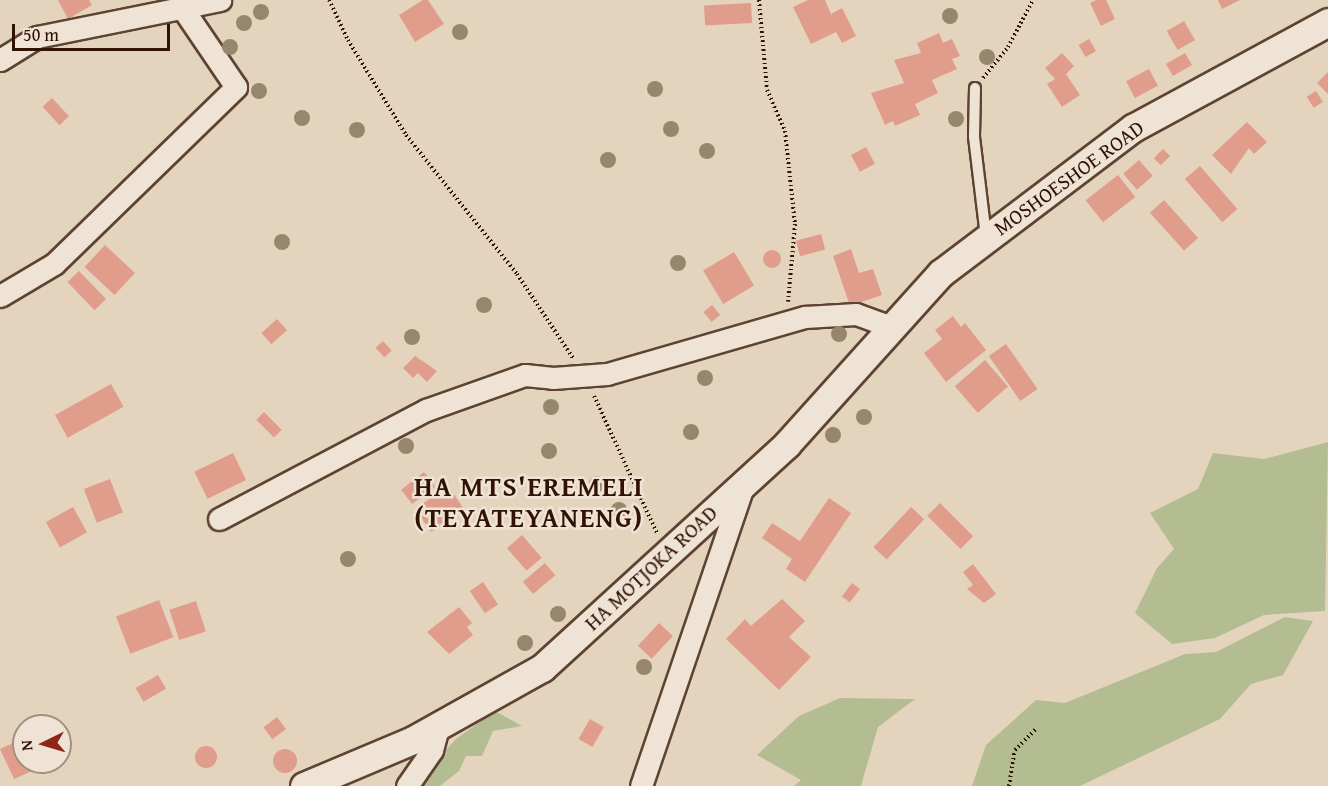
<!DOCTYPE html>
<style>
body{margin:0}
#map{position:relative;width:1328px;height:786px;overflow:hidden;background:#e5d4bd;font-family:"Gentium Book Plus",serif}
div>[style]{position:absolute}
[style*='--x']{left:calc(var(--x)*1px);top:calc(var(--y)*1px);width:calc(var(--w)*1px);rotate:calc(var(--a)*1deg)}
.green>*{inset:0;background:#b4bd91}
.building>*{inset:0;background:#e19d8c;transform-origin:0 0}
.round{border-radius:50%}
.path>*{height:4px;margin-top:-2px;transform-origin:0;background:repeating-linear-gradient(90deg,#311303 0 1.5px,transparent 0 4.5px)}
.roads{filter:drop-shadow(2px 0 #5e4332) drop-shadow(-2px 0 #5e4332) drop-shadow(0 2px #5e4332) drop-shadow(0 -2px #5e4332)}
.service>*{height:10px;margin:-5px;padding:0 5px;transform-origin:5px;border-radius:5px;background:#eee3d4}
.minor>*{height:21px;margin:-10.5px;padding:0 10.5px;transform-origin:10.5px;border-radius:10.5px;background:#eee3d4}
.tertiary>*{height:27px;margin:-13.5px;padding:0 13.5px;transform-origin:13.5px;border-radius:13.5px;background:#eee3d4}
.trees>*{width:16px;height:16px;margin:-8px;border-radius:50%;background:#97866e}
span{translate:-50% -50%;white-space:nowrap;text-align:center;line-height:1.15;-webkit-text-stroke:5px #eee3d4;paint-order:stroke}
.street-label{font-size:21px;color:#311303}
.district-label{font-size:27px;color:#311303;font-weight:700;letter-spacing:1.5px}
.north{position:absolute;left:12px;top:714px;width:60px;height:60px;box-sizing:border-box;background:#eee3d4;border:2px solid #a29080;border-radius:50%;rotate:265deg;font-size:16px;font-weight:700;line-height:24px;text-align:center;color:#311303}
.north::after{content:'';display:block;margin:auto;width:21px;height:27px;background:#8f2418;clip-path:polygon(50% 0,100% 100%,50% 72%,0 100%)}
.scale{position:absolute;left:12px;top:24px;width:158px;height:27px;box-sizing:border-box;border:3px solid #311303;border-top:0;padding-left:8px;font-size:18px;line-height:21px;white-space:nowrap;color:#311303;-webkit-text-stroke:4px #eee3d4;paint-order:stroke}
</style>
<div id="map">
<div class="green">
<i style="clip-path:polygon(1328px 442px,1325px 611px,1264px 615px,1215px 638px,1172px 644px,1135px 613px,1157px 568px,1174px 549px,1150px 513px,1198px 489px,1213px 453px,1264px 459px)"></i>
<i style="clip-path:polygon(1285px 617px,1313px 621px,1283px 675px,1251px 684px,1220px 719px,1080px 786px,972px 786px,986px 745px,1036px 700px,1065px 703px,1185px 654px,1216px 652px)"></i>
<i style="clip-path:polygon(840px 698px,915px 699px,878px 727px,861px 786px,794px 786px,801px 780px,757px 755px,799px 716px)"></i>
<i style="clip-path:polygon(495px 711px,522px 726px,493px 731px,482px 756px,466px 756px,459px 771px,440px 786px,413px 786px,456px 739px)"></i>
</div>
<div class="building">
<i style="clip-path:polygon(58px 0,89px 0,92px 5px,68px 19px)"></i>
<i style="clip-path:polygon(423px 0,428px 0,444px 24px,415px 42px,399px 15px)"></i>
<i style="clip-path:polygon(808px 0,825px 0,831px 14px,842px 8px,856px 36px,842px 43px,836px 32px,811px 44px,793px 7px)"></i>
<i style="clip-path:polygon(1096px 0,1106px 0,1115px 19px,1101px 26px,1090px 3px)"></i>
<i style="clip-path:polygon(1218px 0,1240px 0,1222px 9px)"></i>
<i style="left:751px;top:3px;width:20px;height:47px;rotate:87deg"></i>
<i style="left:1184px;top:21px;width:22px;height:20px;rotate:60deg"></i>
<i style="clip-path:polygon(939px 33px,943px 43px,952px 39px,960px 56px,952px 59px,957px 69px,932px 80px,938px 93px,915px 104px,920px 115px,895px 126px,893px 121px,885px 125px,871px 93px,904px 83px,894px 60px,921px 53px,917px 43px)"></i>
<i style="left:1089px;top:39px;width:14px;height:12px;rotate:60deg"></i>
<i style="clip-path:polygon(1062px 53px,1074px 66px,1066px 74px,1080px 95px,1062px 107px,1047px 84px,1055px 79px,1045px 68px)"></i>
<i style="left:1185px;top:53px;width:14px;height:22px;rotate:60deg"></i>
<i style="left:1149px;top:69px;width:19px;height:26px;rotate:62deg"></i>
<i style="clip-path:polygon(1328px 72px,1328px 94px,1317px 83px)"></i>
<i style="left:1316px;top:91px;width:13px;height:11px;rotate:58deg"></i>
<i style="left:52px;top:98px;width:25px;height:13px;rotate:47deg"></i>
<i style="clip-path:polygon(1247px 122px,1267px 142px,1254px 154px,1249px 148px,1231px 174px,1212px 155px)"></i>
<i style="left:866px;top:147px;width:19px;height:17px;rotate:62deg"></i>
<i style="left:1163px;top:149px;width:10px;height:13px;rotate:45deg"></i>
<i style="left:1139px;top:160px;width:21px;height:21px;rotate:49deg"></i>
<i style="left:1200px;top:166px;width:57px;height:20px;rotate:49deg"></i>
<i style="left:1118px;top:175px;width:28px;height:41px;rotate:52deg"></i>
<i style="left:1164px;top:200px;width:51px;height:19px;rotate:48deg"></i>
<i style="left:821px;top:234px;width:16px;height:26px;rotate:75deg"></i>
<i style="left:105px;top:245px;width:41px;height:30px;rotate:43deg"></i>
<i style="clip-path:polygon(851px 249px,859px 273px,873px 269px,882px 295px,850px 306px,833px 256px)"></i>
<i class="round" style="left:763px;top:250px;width:18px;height:18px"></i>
<i style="left:734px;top:252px;width:39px;height:36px;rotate:59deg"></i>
<i style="left:79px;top:271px;width:39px;height:16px;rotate:46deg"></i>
<i style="left:712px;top:305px;width:13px;height:11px;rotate:51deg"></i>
<i style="clip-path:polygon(953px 316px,961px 327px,965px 323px,986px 350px,946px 382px,924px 353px,942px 339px,935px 330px)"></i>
<i style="left:277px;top:319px;width:15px;height:21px;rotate:48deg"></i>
<i style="left:383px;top:341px;width:13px;height:10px;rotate:48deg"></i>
<i style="left:1006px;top:344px;width:55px;height:21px;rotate:55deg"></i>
<i style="clip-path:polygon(415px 356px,437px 371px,427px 382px,418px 373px,413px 378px,403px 368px)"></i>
<i style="left:985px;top:360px;width:35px;height:40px;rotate:49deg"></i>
<i style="left:111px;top:384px;width:26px;height:64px;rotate:61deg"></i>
<i style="left:264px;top:412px;width:25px;height:11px;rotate:45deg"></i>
<i style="left:233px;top:453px;width:30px;height:43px;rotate:64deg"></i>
<i style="left:424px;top:472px;width:18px;height:29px;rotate:52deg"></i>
<i style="left:110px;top:479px;width:36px;height:28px;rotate:69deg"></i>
<i style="left:448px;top:486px;width:28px;height:40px;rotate:55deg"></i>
<i style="clip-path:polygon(829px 498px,851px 513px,805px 582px,786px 569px,792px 559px,762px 538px,772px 523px,800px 541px)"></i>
<i style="left:940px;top:503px;width:47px;height:18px;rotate:45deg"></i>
<i style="left:73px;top:507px;width:29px;height:31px;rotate:61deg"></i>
<i style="left:911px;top:507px;width:18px;height:55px;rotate:43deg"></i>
<i style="left:522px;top:535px;width:30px;height:20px;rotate:49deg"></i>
<i style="left:545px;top:563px;width:16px;height:29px;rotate:50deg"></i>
<i style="clip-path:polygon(973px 564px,996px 594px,984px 603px,967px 589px,973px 585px,963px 572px)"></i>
<i style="left:483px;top:582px;width:27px;height:16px;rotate:56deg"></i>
<i style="left:852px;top:583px;width:10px;height:17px;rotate:37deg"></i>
<i style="clip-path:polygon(782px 599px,805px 621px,789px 637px,811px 657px,779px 690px,726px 639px,745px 619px,751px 626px)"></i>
<i style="left:159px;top:600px;width:40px;height:46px;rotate:69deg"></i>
<i style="left:196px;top:601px;width:32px;height:28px;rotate:72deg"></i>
<i style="clip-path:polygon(459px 607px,472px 623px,467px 627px,473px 635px,449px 654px,427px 632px)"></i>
<i style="left:659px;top:623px;width:19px;height:31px;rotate:43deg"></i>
<i style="left:158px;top:675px;width:16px;height:26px;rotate:60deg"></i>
<i style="left:277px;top:717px;width:15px;height:17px;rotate:53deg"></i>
<i style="left:590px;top:719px;width:16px;height:23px;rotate:30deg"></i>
<i style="clip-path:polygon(24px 738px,24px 762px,52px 762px,14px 779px,0 749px)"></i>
<i class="round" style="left:195px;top:746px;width:22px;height:22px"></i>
<i class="round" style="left:273px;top:749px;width:24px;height:24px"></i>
</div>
<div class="path">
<i style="--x:329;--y:0;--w:44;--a:64.6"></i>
<i style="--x:348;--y:40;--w:111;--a:58.6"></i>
<i style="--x:406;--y:135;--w:178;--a:51.4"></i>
<i style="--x:517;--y:274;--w:101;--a:56.3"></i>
<i style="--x:759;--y:0;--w:90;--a:84.9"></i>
<i style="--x:767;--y:90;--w:45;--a:66.3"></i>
<i style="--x:785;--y:131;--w:94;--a:83.9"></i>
<i style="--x:795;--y:224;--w:78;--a:95.1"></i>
<i style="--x:983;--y:78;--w:40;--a:-51"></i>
<i style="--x:1008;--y:47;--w:53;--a:-62"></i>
<i style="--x:594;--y:396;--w:151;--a:65.3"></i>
<i style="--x:1009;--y:786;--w:36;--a:-81"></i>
<i style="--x:1015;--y:750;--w:30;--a:-45"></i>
</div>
<div class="roads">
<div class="service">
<i style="--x:975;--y:88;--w:49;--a:91.2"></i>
<i style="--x:974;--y:137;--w:100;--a:83.1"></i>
</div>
<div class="minor">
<i style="--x:0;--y:60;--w:44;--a:-31.9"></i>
<i style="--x:37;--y:37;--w:187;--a:-11.4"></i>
<i style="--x:0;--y:296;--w:63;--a:-30.7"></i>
<i style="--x:54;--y:264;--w:254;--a:-44.2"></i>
<i style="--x:236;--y:87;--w:94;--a:-124.2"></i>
<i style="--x:219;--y:519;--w:234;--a:-27.8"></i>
<i style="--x:426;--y:410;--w:105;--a:-19.5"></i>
<i style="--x:525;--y:375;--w:28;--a:6"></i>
<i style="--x:553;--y:378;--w:54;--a:-4.2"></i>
<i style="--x:607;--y:374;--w:206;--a:-16.1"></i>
<i style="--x:805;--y:317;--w:51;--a:-3.4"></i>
<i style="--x:856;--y:314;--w:38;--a:20"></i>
<i style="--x:407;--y:786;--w:44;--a:-55.2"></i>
<i style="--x:432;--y:750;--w:24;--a:-75"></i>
<i style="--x:641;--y:786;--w:317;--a:-71.2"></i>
</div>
<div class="tertiary">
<i style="--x:304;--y:786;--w:118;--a:-22.9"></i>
<i style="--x:413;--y:740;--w:148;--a:-29.2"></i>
<i style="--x:542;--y:668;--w:332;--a:-42.4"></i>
<i style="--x:787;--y:444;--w:230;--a:-48"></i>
<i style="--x:941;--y:273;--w:241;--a:-37.1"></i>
<i style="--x:1133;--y:128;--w:222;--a:-28.5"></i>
</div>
</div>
<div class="trees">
<i style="left:261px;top:12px"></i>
<i style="left:950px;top:16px"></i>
<i style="left:244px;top:23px"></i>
<i style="left:460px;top:32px"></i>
<i style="left:230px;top:47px"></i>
<i style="left:987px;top:57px"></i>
<i style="left:655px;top:89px"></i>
<i style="left:259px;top:91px"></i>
<i style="left:302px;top:118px"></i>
<i style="left:956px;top:119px"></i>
<i style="left:671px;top:129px"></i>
<i style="left:357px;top:130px"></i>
<i style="left:707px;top:151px"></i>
<i style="left:608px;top:160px"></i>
<i style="left:282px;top:242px"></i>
<i style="left:678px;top:263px"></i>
<i style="left:484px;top:305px"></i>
<i style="left:839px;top:334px"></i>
<i style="left:412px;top:337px"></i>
<i style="left:705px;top:378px"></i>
<i style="left:551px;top:407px"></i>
<i style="left:864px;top:417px"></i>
<i style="left:691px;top:432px"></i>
<i style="left:833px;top:435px"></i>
<i style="left:406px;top:446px"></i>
<i style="left:549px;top:451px"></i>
<i style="left:597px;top:484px"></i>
<i style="left:619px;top:510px"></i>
<i style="left:348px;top:559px"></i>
<i style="left:558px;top:614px"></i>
<i style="left:525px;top:643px"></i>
<i style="left:644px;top:667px"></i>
</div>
<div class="street-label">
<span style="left:1069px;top:178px;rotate:-36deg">MOSHOESHOE ROAD</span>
<span style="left:651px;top:568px;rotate:-43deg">HA MOTJOKA ROAD</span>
</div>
<div class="district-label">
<span style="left:529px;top:502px">HA MTS'EREMELI<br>(TEYATEYANENG)</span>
</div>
<div class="north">N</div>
<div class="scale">50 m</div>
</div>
